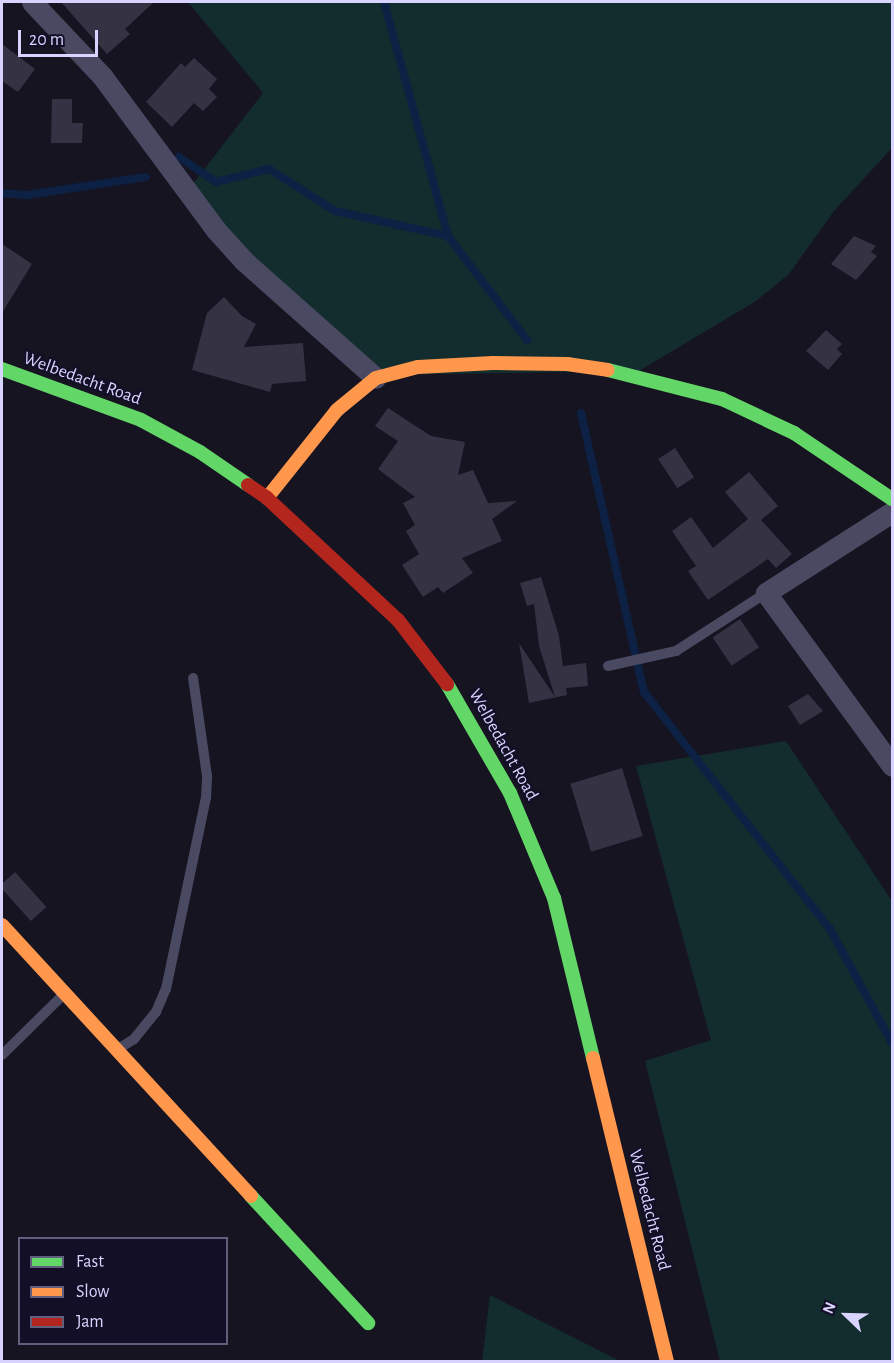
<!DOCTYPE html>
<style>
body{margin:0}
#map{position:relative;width:894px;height:1363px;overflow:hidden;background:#161421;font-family:"Alegreya Sans",sans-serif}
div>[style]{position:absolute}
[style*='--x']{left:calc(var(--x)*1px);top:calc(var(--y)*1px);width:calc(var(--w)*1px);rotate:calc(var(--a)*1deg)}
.green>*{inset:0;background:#132c2d}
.stream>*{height:8px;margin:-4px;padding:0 4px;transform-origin:4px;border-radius:4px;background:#0d2144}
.building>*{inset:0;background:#343243;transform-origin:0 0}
.lane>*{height:10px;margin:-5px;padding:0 5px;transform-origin:5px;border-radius:5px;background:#4a4962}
.street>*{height:21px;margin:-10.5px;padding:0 10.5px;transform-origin:10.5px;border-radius:10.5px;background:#4a4962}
.fast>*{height:14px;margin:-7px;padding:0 7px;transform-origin:7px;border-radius:7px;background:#63d668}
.slow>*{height:14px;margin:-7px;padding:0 7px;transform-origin:7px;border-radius:7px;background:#ff974d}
.jam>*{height:14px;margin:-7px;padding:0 7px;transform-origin:7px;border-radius:7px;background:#b3261e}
span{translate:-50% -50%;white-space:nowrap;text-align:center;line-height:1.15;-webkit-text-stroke:5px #130f26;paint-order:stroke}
.street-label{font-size:18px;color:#d9d4ff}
.frame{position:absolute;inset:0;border:3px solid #d9d4ff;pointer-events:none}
.legend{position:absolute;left:18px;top:1237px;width:210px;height:108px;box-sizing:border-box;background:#130f26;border:2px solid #625e7d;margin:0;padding:8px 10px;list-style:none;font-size:18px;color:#d9d4ff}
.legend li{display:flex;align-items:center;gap:12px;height:30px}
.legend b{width:30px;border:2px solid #625e7d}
.north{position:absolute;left:816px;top:1285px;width:60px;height:60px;-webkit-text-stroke:4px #130f26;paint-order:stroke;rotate:293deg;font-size:16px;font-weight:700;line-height:24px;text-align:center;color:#d9d4ff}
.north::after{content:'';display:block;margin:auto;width:21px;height:27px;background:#d9d4ff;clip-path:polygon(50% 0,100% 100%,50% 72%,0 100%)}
.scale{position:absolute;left:18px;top:30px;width:80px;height:27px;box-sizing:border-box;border:3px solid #d9d4ff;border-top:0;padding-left:8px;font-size:18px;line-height:21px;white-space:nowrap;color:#d9d4ff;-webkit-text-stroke:4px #130f26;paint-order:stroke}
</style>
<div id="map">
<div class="green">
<i style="clip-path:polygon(188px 2px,892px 2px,892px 148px,834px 211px,789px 274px,756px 301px,639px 371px,377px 375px,292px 299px,189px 189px,263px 93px)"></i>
<i style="clip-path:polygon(786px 741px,892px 901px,892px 1361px,720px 1361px,645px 1061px,711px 1040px,636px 766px)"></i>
<i style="clip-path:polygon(490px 1295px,620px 1361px,482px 1361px)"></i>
</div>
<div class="stream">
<i style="--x:384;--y:2;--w:243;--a:74.7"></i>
<i style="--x:179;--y:157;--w:45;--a:34"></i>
<i style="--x:216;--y:182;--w:55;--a:-13.8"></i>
<i style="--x:269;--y:169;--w:78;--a:32.5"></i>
<i style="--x:335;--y:211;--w:116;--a:12.5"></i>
<i style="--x:448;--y:236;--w:131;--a:52.8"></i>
<i style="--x:2;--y:193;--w:25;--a:5"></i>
<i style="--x:27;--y:195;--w:120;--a:-8.6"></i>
<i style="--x:581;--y:413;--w:286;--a:77.3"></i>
<i style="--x:644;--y:692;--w:301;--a:51.9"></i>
<i style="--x:830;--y:929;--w:130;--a:61.5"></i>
</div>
<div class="building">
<i style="clip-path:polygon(61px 2px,154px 2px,125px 29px,130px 34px,107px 54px)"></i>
<i style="clip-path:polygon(2px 44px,35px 69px,18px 92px,2px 81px)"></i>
<i style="clip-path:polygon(194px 58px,217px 79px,209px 89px,217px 97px,203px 111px,194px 103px,172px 127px,146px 102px,181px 63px,185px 67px)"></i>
<i style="clip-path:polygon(52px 99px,72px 99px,72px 123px,83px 123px,82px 143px,51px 143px)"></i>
<i style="clip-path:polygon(854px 236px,876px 246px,871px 252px,877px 256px,856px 280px,831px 264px)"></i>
<i style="clip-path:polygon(2px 244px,32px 264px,2px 313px)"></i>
<i style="clip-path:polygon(224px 297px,242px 316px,256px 324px,244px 347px,303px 343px,306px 381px,272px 384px,270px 392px,192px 370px,207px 313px)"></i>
<i style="clip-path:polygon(826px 330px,842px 344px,837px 349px,842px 354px,828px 370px,806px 351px)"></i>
<i style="clip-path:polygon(388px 408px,431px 436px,465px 442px,458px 475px,473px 470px,488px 503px,517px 501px,492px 519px,502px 541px,462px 558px,473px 573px,443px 593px,438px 587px,423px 597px,402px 565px,419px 554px,406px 531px,415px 525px,403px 503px,415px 497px,378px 469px,398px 441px,375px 426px)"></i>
<i style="left:675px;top:448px;width:35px;height:20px;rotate:57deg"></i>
<i style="clip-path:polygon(749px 472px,778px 506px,761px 520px,792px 554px,776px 568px,768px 559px,708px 600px,688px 571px,696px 566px,672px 531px,691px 517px,713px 548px,748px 519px,725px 492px)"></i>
<i style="clip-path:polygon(541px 577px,559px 636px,563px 666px,586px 663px,588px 686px,566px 688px,567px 695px,529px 703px,519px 643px,555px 697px,539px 646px,534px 604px,527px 606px,520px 583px)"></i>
<i style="left:740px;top:619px;width:34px;height:33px;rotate:56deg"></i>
<i style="clip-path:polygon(808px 694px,823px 711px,800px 725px,788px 706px)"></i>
<i style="left:622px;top:768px;width:71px;height:54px;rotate:73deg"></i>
<i style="left:15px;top:872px;width:47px;height:21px;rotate:48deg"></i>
</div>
<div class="lane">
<i style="--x:608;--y:666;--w:70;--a:-12.4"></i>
<i style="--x:676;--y:651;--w:107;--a:-32.8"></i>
<i style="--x:118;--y:1049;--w:19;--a:-32"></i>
<i style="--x:134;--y:1039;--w:35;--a:-51"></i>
<i style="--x:156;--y:1012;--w:25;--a:-67"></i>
<i style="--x:166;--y:989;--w:195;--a:-78.2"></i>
<i style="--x:206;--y:798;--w:22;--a:-87"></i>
<i style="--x:207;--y:776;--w:99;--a:-98.1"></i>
<i style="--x:2;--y:1055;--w:86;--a:-44.5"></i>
</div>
<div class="street">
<i style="--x:32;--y:2;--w:102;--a:46.6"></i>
<i style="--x:102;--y:76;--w:192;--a:53.5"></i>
<i style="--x:216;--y:230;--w:42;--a:47.9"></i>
<i style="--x:244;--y:261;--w:176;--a:41.6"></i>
<i style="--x:892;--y:512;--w:150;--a:147.3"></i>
<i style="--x:766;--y:593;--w:214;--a:53.9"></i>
</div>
<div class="fast">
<i style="--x:2;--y:369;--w:148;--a:20.1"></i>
<i style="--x:141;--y:420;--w:67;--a:28.5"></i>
<i style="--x:200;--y:452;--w:58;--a:34.5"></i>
<i style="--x:608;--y:370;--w:118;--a:14.3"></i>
<i style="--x:722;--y:399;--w:80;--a:25.3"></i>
<i style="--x:794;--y:433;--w:118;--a:34"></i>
<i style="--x:447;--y:684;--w:126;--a:60"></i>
<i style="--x:510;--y:793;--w:114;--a:67.3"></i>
<i style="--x:554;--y:898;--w:165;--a:76.3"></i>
<i style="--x:251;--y:1196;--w:173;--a:47.3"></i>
</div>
<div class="slow">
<i style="--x:267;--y:498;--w:112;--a:-51.5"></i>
<i style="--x:337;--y:410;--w:50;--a:-39.4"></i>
<i style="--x:376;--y:378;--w:43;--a:-14.7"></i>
<i style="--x:418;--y:367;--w:75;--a:-3.1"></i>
<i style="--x:493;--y:363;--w:74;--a:0.8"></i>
<i style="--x:567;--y:364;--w:41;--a:8.3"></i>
<i style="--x:2;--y:925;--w:368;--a:47.4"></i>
<i style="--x:593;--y:1058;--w:313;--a:76.3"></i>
</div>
<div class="jam">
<i style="--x:248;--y:485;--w:23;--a:34"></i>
<i style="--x:267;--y:498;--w:179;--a:43"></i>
<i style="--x:398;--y:620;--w:81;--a:52.6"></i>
</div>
<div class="street-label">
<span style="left:82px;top:379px;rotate:20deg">Welbedacht Road</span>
<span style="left:503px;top:745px;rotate:61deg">Welbedacht Road</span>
<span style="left:649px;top:1210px;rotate:76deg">Welbedacht Road</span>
</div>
<div class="frame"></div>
<ul class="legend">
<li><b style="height:8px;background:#63d668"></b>Fast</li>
<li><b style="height:8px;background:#ff974d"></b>Slow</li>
<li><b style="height:8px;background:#b3261e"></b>Jam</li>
</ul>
<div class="north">N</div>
<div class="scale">20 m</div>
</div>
